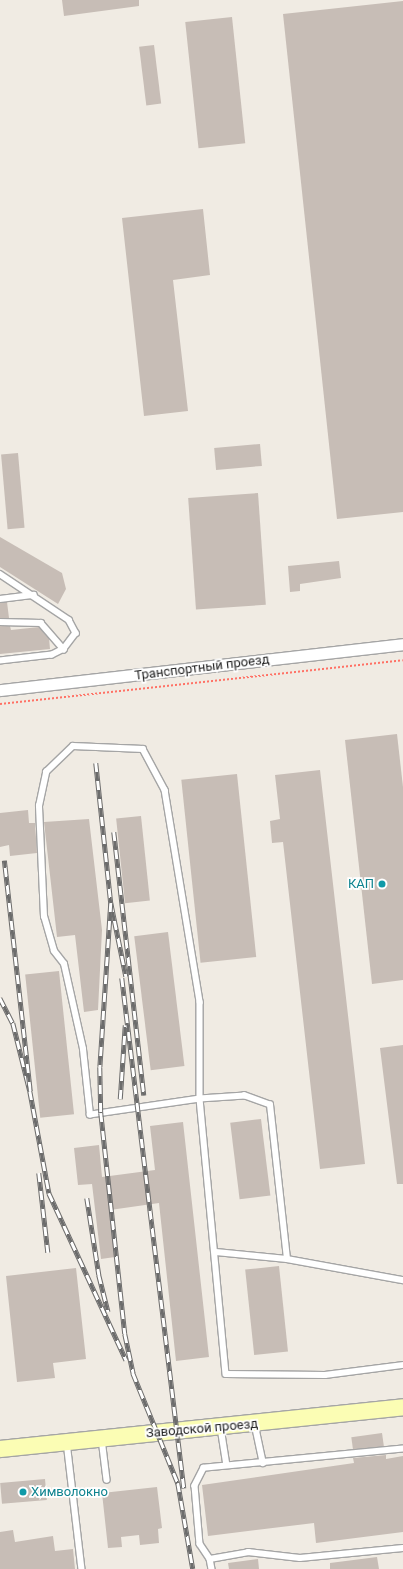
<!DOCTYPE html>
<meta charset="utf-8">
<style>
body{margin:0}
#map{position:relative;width:403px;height:1569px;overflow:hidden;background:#f0ebe3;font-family:Roboto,sans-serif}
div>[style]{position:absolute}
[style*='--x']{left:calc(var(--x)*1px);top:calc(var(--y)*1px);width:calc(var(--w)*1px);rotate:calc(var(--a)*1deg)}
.building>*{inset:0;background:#c7bdb6;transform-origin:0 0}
.path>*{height:2px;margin-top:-1px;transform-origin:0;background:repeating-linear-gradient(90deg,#ff7165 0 2px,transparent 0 4px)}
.roads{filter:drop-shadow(1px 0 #a5a5a5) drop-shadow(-1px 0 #a5a5a5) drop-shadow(0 1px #a5a5a5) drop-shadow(0 -1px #a5a5a5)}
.lane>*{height:5.5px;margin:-2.75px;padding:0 2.75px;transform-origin:2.75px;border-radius:2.75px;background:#fff}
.street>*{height:11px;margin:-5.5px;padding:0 5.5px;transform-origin:5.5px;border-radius:5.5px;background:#fff}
.secondary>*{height:16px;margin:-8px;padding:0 8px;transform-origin:8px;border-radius:8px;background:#fbfdb4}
.rail>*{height:4.5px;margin-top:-2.25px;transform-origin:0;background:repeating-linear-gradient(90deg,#fff 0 9px,#6c6c6c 0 18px);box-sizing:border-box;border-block:1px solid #6c6c6c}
.dots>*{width:11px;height:11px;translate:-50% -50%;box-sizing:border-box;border:2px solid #fff;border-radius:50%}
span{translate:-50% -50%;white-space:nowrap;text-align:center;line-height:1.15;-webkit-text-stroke:3.5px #fff;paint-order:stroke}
.street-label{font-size:13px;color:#1e1e1e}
.culture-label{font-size:13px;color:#0d838f}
.right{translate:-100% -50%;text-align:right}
.left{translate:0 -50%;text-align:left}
</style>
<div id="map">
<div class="building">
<i style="clip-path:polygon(62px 0,139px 0,139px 6px,64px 16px)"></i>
<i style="clip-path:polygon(403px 1px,403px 512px,337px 519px,283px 14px)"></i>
<i style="left:232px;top:17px;width:127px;height:47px;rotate:84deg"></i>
<i style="left:154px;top:45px;width:59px;height:15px;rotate:83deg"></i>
<i style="clip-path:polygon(203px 209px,210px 275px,173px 280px,188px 411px,144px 416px,122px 218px)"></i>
<i style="left:260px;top:444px;width:22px;height:46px;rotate:85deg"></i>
<i style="left:18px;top:453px;width:75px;height:17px;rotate:85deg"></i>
<i style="left:258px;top:493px;width:112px;height:70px;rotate:86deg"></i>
<i style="clip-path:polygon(0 537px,62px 573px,66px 589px,58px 604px,0 567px)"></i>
<i style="clip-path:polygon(339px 561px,341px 578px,300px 584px,300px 591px,290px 592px,288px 566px)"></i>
<i style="clip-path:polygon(7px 602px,9px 618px,0 618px,0 603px)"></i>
<i style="clip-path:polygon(0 626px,10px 626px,11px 630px,39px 627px,49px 638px,50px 649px,0 654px)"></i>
<i style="clip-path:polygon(397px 734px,403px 787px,403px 980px,372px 984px,345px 740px)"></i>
<i style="clip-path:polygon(320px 770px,365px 1164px,320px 1169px,283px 842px,272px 843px,270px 821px,280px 819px,275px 775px)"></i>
<i style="left:237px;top:774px;width:184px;height:56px;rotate:84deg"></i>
<i style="clip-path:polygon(28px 810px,29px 823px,35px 823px,37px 853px,10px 856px,9px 845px,0 847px,0 813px)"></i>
<i style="left:141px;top:816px;width:85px;height:25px;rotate:84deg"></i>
<i style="clip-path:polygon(89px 819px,102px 930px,98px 1010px,84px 1012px,75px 935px,57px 937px,44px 822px)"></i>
<i style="left:168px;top:932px;width:135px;height:34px;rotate:83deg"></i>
<i style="left:59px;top:971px;width:144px;height:34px;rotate:84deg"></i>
<i style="clip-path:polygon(403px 1045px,403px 1184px,397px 1184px,380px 1048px)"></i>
<i style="left:261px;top:1119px;width:77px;height:31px;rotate:83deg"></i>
<i style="clip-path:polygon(183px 1122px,209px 1357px,176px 1361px,159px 1203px,110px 1210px,115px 1257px,101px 1259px,92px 1184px,78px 1185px,74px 1148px,99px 1145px,102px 1177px,155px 1170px,150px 1126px)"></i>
<i style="left:279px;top:1266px;width:86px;height:34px;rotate:84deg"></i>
<i style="clip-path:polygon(76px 1268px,86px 1359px,53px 1363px,55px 1378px,17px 1382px,6px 1276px)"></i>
<i style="left:382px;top:1433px;width:14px;height:31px;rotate:82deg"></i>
<i style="clip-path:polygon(386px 1455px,386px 1459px,403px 1456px,403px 1532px,316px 1543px,314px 1523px,208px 1536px,202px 1485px,354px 1463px,353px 1458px)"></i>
<i style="left:45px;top:1479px;width:21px;height:45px;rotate:85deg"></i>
<i style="clip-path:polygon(157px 1487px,162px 1528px,158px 1529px,159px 1543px,140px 1545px,139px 1535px,121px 1537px,122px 1547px,108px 1548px,102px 1493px)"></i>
<i style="clip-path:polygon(13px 1530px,15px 1542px,53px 1536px,55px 1551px,73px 1549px,75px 1569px,0 1569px,0 1532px)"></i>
<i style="clip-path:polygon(377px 1557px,379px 1569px,330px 1569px,330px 1563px)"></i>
<i style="clip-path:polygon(258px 1559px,259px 1569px,229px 1569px,228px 1563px)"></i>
</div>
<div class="path">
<i style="--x:0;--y:704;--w:405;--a:-6.2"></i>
</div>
<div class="roads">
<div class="lane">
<i style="--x:0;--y:574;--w:83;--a:33.7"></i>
<i style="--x:69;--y:620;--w:15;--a:62"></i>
<i style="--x:76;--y:633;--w:20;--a:127"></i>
<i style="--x:64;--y:649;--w:13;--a:153"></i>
<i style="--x:52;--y:655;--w:52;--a:173.4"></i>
<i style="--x:0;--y:599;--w:34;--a:-7"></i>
<i style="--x:0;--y:622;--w:41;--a:1.4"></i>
<i style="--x:41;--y:623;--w:35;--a:49"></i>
<i style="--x:216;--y:1252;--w:71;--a:5.6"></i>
<i style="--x:287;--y:1259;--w:118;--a:10.3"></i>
<i style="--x:287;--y:1259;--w:155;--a:-96.3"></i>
<i style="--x:270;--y:1105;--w:27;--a:-160"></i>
<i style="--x:245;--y:1096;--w:45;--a:176.2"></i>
<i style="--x:200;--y:1099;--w:111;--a:171.7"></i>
<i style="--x:90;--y:1115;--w:66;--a:-96.1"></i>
<i style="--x:83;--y:1049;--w:87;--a:-102.6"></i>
<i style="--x:64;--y:964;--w:16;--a:-128"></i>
<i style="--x:54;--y:951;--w:35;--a:-106"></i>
<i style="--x:44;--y:917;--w:111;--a:-92.6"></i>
<i style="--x:39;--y:806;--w:35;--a:-78"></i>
<i style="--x:46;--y:772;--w:37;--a:-44"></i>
<i style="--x:73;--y:746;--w:70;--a:2.5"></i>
<i style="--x:143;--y:749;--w:47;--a:61.8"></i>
<i style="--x:165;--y:790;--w:215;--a:80.6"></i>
<i style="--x:200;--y:1002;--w:97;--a:90"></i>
<i style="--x:200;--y:1099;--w:276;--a:84.6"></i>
<i style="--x:226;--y:1374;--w:99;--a:0.6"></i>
<i style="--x:325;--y:1375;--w:79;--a:-7.3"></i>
<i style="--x:255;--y:1424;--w:40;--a:78"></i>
<i style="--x:221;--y:1428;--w:37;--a:81"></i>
<i style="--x:102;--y:1439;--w:41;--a:83"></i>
<i style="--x:67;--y:1442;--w:128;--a:83.3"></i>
<i style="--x:403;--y:1449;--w:200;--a:174.5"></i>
<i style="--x:204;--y:1468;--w:20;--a:117"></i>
<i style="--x:195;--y:1486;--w:58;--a:85.1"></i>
<i style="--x:200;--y:1544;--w:18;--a:56"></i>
<i style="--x:210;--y:1559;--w:39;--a:-10"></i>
<i style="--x:248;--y:1552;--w:52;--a:6.6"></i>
<i style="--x:300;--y:1558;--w:103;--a:-5.5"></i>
<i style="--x:210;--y:1559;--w:10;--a:79"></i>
</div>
<div class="street">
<i style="--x:0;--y:690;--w:406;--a:-6.5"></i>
</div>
<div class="secondary">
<i style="--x:0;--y:1449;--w:405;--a:-5.9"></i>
</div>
</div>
<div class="rail">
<i style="--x:96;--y:763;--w:141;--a:83.9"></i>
<i style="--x:111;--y:903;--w:75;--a:78.4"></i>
<i style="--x:114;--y:832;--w:265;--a:83.5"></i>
<i style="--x:111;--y:903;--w:164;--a:93.8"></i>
<i style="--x:100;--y:1067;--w:46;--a:88.8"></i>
<i style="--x:101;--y:1113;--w:222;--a:83.8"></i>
<i style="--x:125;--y:1334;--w:40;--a:78"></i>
<i style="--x:133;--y:1373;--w:119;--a:67.8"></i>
<i style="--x:178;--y:1483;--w:87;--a:80.1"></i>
<i style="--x:122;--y:978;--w:514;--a:83.07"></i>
<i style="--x:0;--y:998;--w:28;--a:63"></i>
<i style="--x:13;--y:1023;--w:70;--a:76"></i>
<i style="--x:30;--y:1091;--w:232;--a:-96.4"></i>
<i style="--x:30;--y:1091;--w:104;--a:79.4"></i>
<i style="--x:49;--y:1193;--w:184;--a:65.2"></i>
<i style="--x:120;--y:1099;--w:74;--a:-86.1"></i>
<i style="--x:39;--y:1173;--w:80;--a:83.5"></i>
<i style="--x:87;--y:1198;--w:78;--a:81.1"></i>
<i style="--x:99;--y:1275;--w:38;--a:76"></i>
</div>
<div class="dots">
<i style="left:382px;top:884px;background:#0f9aa8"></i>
<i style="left:23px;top:1492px;background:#0f9aa8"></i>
</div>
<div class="street-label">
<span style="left:202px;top:668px;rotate:-7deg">Транспортный проезд</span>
<span style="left:202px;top:1429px;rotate:-5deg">Заводской проезд</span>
</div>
<div class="culture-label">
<span class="right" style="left:374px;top:884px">КАП</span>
<span class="left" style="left:31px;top:1492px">Химволокно</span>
</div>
</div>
